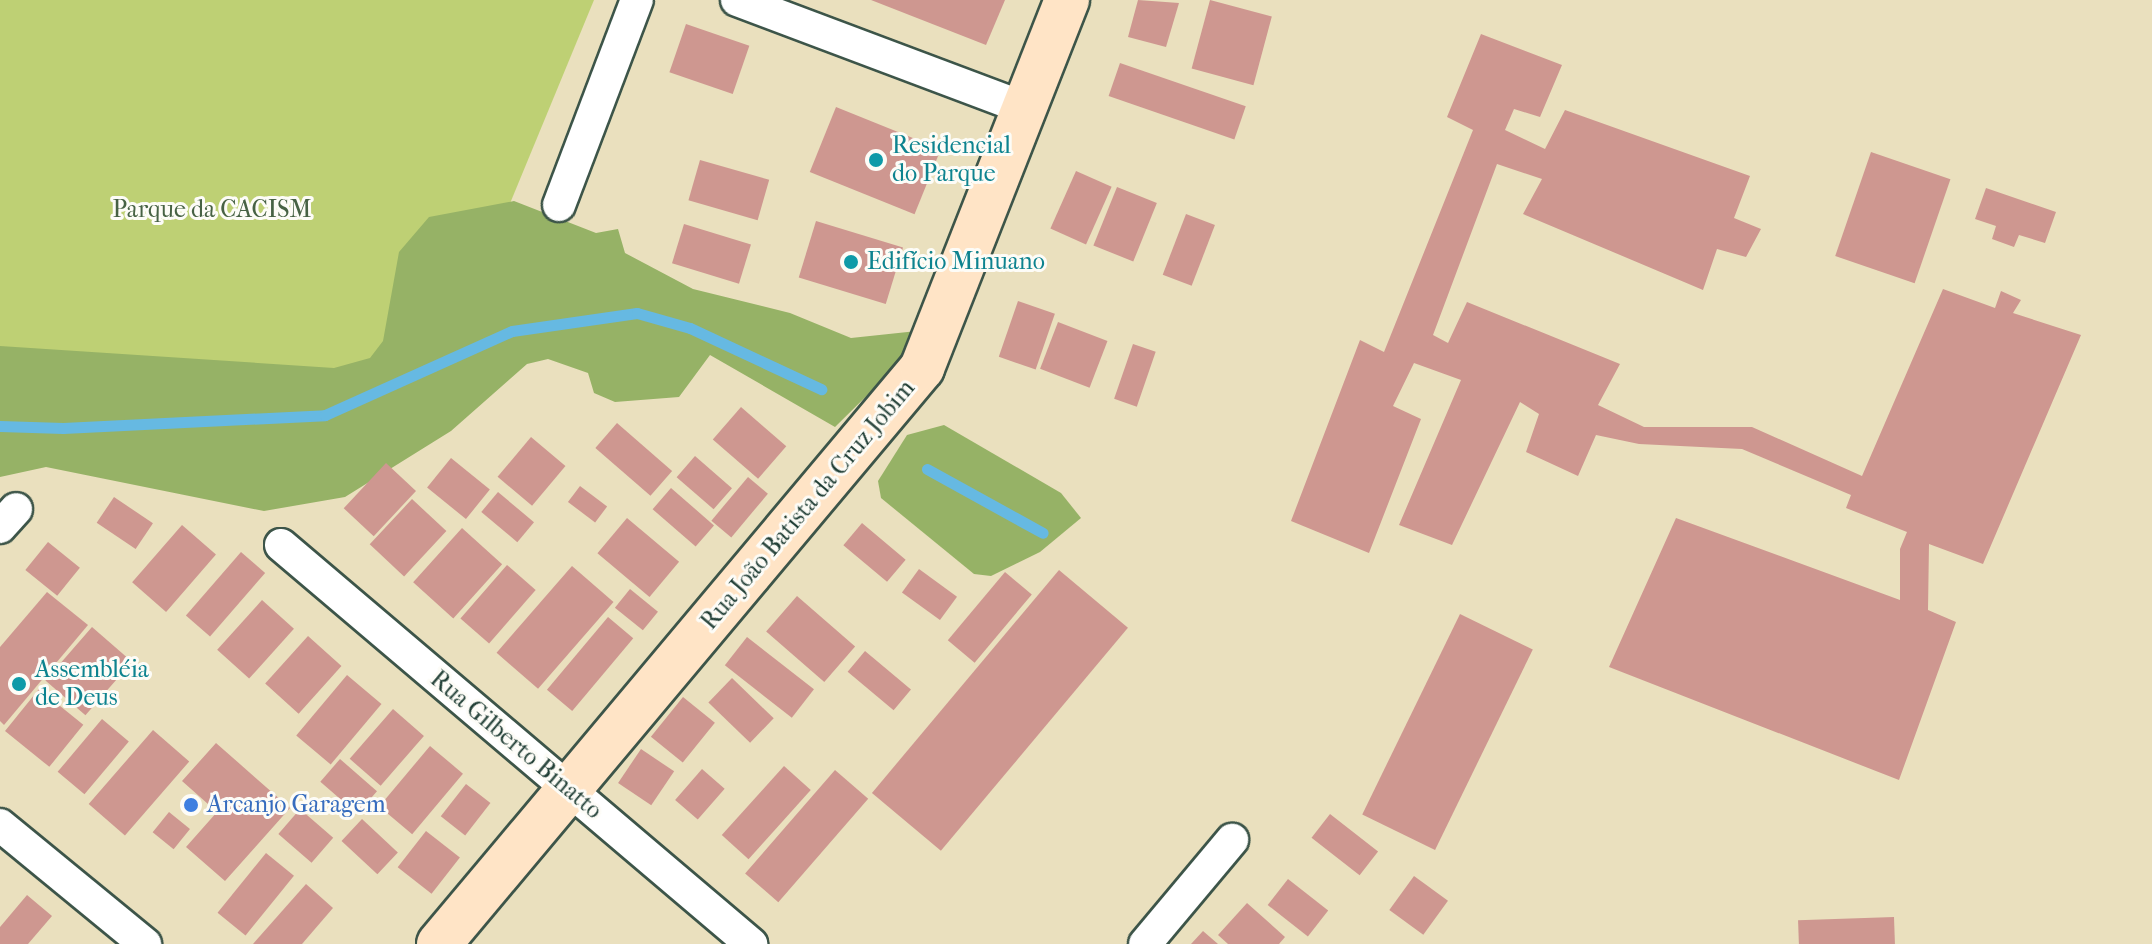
<!DOCTYPE html>
<meta charset="utf-8">
<style>
body{margin:0}
#map{position:relative;width:2152px;height:944px;overflow:hidden;background:#eae0be;font-family:"IM FELL French Canon",serif}
div>[style]{position:absolute}
[style*='--x']{left:calc(var(--x)*1px);top:calc(var(--y)*1px);width:calc(var(--w)*1px);rotate:calc(var(--a)*1deg)}
.green>*{inset:0;background:#bed074}
.forest>*{inset:0;background:#96b266}
.stream>*{height:11px;margin:-5.5px;padding:0 5.5px;transform-origin:5.5px;border-radius:5.5px;background:#66b9e2}
.building>*{inset:0;background:#ce9790;transform-origin:0 0}
.roads{filter:drop-shadow(2px 0 #3d5549) drop-shadow(-2px 0 #3d5549) drop-shadow(0 2px #3d5549) drop-shadow(0 -2px #3d5549)}
.street>*{height:32px;margin:-16px;padding:0 16px;transform-origin:16px;border-radius:16px;background:#fff}
.secondary>*{height:44px;margin:-22px;padding:0 22px;transform-origin:22px;border-radius:22px;background:#ffe4c6}
.dots>*{width:22px;height:22px;translate:-50% -50%;box-sizing:border-box;border:4px solid #fdfcf7;border-radius:50%}
span{translate:-50% -50%;white-space:nowrap;text-align:center;line-height:1.15;-webkit-text-stroke:6px #fdfcf7;paint-order:stroke}
.culture-label{font-size:24px;color:#0d838f}
.left{translate:0 -50%;text-align:left}
.park-label{font-size:24px;color:#476244}
.street-label{font-size:24px;color:#1f3d34}
.shop-label{font-size:24px;color:#366cbe}
</style>
<div id="map">
<div class="green">
<i style="clip-path:polygon(0 0,594px 0,445px 361px,0 426px)"></i>
</div>
<div class="forest">
<i style="clip-path:polygon(514px 201px,596px 233px,618px 229px,625px 253px,693px 289px,790px 313px,851px 338px,917px 331px,911px 352px,835px 427px,710px 355px,679px 397px,615px 402px,594px 393px,588px 373px,548px 359px,527px 364px,451px 431px,345px 497px,264px 511px,46px 467px,0 477px,0 346px,334px 368px,370px 358px,383px 341px,399px 252px,429px 217px)"></i>
<i style="clip-path:polygon(944px 425px,1061px 493px,1081px 518px,1040px 552px,991px 576px,974px 574px,881px 498px,878px 481px,907px 435px)"></i>
</div>
<div class="stream">
<i style="--x:0;--y:426;--w:63;--a:1.8"></i>
<i style="--x:63;--y:428;--w:262;--a:-2.8"></i>
<i style="--x:325;--y:415;--w:205;--a:-24.2"></i>
<i style="--x:512;--y:331;--w:126;--a:-8.2"></i>
<i style="--x:637;--y:313;--w:55;--a:15.8"></i>
<i style="--x:690;--y:328;--w:145;--a:25"></i>
<i style="--x:927;--y:469;--w:132;--a:28.9"></i>
</div>
<div class="building">
<i style="clip-path:polygon(871px 0,1005px 0,986px 45px)"></i>
<i style="clip-path:polygon(1138px 0,1179px 3px,1166px 47px,1128px 37px)"></i>
<i style="left:1210px;top:0;width:64px;height:71px;rotate:15deg"></i>
<i style="left:686px;top:24px;width:67px;height:51px;rotate:19deg"></i>
<i style="clip-path:polygon(1481px 34px,1562px 65px,1540px 117px,1514px 109px,1505px 130px,1545px 149px,1565px 110px,1750px 176px,1734px 218px,1761px 229px,1746px 257px,1717px 249px,1703px 290px,1523px 214px,1542px 179px,1497px 164px,1433px 335px,1448px 343px,1467px 302px,1620px 364px,1598px 405px,1644px 427px,1752px 427px,1862px 476px,1943px 289px,1995px 308px,2001px 291px,2021px 300px,2013px 313px,2081px 335px,1983px 564px,1929px 544px,1928px 610px,1956px 622px,1899px 780px,1609px 667px,1676px 518px,1900px 600px,1900px 549px,1907px 532px,1846px 508px,1851px 495px,1742px 449px,1639px 444px,1596px 435px,1578px 476px,1526px 452px,1539px 414px,1520px 402px,1452px 545px,1399px 525px,1461px 380px,1414px 363px,1393px 406px,1421px 419px,1369px 553px,1291px 521px,1360px 340px,1384px 352px,1473px 130px,1447px 117px)"></i>
<i style="left:1120px;top:63px;width:133px;height:35px;rotate:19deg"></i>
<i style="left:836px;top:107px;width:113px;height:70px;rotate:22deg"></i>
<i style="left:1871px;top:152px;width:84px;height:110px;rotate:19deg"></i>
<i style="left:700px;top:160px;width:72px;height:42px;rotate:16deg"></i>
<i style="left:1076px;top:171px;width:39px;height:63px;rotate:24deg"></i>
<i style="left:1117px;top:187px;width:43px;height:63px;rotate:22deg"></i>
<i style="clip-path:polygon(1986px 188px,2056px 212px,2045px 243px,2019px 235px,2014px 247px,1992px 239px,1996px 226px,1975px 219px)"></i>
<i style="left:1186px;top:214px;width:31px;height:65px;rotate:21deg"></i>
<i style="left:816px;top:221px;width:91px;height:59px;rotate:17deg"></i>
<i style="left:684px;top:224px;width:70px;height:41px;rotate:17deg"></i>
<i style="left:1018px;top:301px;width:39px;height:59px;rotate:19deg"></i>
<i style="left:1058px;top:322px;width:53px;height:50px;rotate:21deg"></i>
<i style="left:1133px;top:344px;width:24px;height:58px;rotate:19deg"></i>
<i style="left:741px;top:407px;width:60px;height:43px;rotate:41deg"></i>
<i style="left:617px;top:423px;width:73px;height:33px;rotate:41deg"></i>
<i style="left:531px;top:437px;width:45px;height:52px;rotate:40deg"></i>
<i style="left:695px;top:456px;width:49px;height:28px;rotate:41deg"></i>
<i style="left:451px;top:458px;width:50px;height:38px;rotate:39deg"></i>
<i style="left:386px;top:463px;width:41px;height:62px;rotate:43deg"></i>
<i style="left:748px;top:477px;width:26px;height:57px;rotate:40deg"></i>
<i style="left:580px;top:486px;width:34px;height:20px;rotate:37deg"></i>
<i style="left:671px;top:488px;width:57px;height:28px;rotate:41deg"></i>
<i style="left:498px;top:492px;width:47px;height:26px;rotate:40deg"></i>
<i style="left:114px;top:497px;width:47px;height:31px;rotate:34deg"></i>
<i style="left:412px;top:499px;width:47px;height:62px;rotate:43deg"></i>
<i style="left:627px;top:518px;width:68px;height:46px;rotate:40deg"></i>
<i style="left:862px;top:523px;width:57px;height:29px;rotate:40deg"></i>
<i style="left:182px;top:525px;width:45px;height:76px;rotate:41deg"></i>
<i style="left:462px;top:528px;width:54px;height:73px;rotate:42deg"></i>
<i style="left:48px;top:542px;width:41px;height:36px;rotate:39deg"></i>
<i style="left:241px;top:552px;width:32px;height:84px;rotate:41deg"></i>
<i style="left:507px;top:565px;width:38px;height:71px;rotate:41deg"></i>
<i style="left:572px;top:566px;width:55px;height:115px;rotate:41deg"></i>
<i style="left:919px;top:569px;width:47px;height:29px;rotate:36deg"></i>
<i style="left:1059px;top:570px;width:90px;height:291px;rotate:40deg"></i>
<i style="left:1005px;top:572px;width:35px;height:89px;rotate:40deg"></i>
<i style="left:630px;top:589px;width:36px;height:24px;rotate:39deg"></i>
<i style="clip-path:polygon(47px 592px,88px 625px,4px 725px,0 721px,0 647px)"></i>
<i style="left:797px;top:596px;width:77px;height:47px;rotate:41deg"></i>
<i style="left:262px;top:600px;width:43px;height:67px;rotate:42deg"></i>
<i style="left:1460px;top:614px;width:81px;height:223px;rotate:26deg"></i>
<i style="left:608px;top:617px;width:33px;height:95px;rotate:40deg"></i>
<i style="left:92px;top:627px;width:53px;height:71px;rotate:41deg"></i>
<i style="left:308px;top:636px;width:45px;height:64px;rotate:42deg"></i>
<i style="left:747px;top:637px;width:85px;height:36px;rotate:38deg"></i>
<i style="left:865px;top:651px;width:60px;height:27px;rotate:40deg"></i>
<i style="left:347px;top:675px;width:45px;height:79px;rotate:40deg"></i>
<i style="left:732px;top:678px;width:58px;height:34px;rotate:44deg"></i>
<i style="left:39px;top:689px;width:57px;height:54px;rotate:39deg"></i>
<i style="left:683px;top:697px;width:41px;height:51px;rotate:39deg"></i>
<i style="left:393px;top:709px;width:41px;height:66px;rotate:41deg"></i>
<i style="left:102px;top:719px;width:35px;height:69px;rotate:40deg"></i>
<i style="left:153px;top:730px;width:48px;height:98px;rotate:41deg"></i>
<i style="clip-path:polygon(216px 743px,290px 808px,225px 881px,186px 847px,217px 812px,182px 781px)"></i>
<i style="left:430px;top:746px;width:43px;height:79px;rotate:40deg"></i>
<i style="left:641px;top:749px;width:40px;height:41px;rotate:34deg"></i>
<i style="left:340px;top:759px;width:49px;height:30px;rotate:41deg"></i>
<i style="left:784px;top:766px;width:36px;height:93px;rotate:42deg"></i>
<i style="left:702px;top:769px;width:30px;height:41px;rotate:41deg"></i>
<i style="left:835px;top:770px;width:44px;height:137px;rotate:41deg"></i>
<i style="left:466px;top:784px;width:31px;height:41px;rotate:38deg"></i>
<i style="left:300px;top:809px;width:44px;height:33px;rotate:41deg"></i>
<i style="left:169px;top:812px;width:27px;height:26px;rotate:39deg"></i>
<i style="left:1330px;top:814px;width:61px;height:30px;rotate:38deg"></i>
<i style="left:362px;top:819px;width:49px;height:30px;rotate:43deg"></i>
<i style="left:426px;top:831px;width:43px;height:46px;rotate:38deg"></i>
<i style="left:266px;top:853px;width:36px;height:77px;rotate:39deg"></i>
<i style="left:1414px;top:876px;width:42px;height:42px;rotate:36deg"></i>
<i style="left:1288px;top:879px;width:51px;height:33px;rotate:38deg"></i>
<i style="clip-path:polygon(306px 884px,333px 908px,302px 944px,253px 944px)"></i>
<i style="clip-path:polygon(27px 895px,52px 916px,28px 944px,0 944px,0 927px)"></i>
<i style="clip-path:polygon(1247px 903px,1285px 937px,1279px 944px,1228px 944px,1218px 935px)"></i>
<i style="left:1894px;top:917px;width:27px;height:96px;rotate:88deg"></i>
<i style="clip-path:polygon(1203px 931px,1218px 944px,1191px 944px)"></i>
</div>
<div class="roads">
<div class="street">
<i style="--x:737;--y:0;--w:308;--a:20.6"></i>
<i style="--x:559;--y:205;--w:219;--a:-69.2"></i>
<i style="--x:0;--y:527;--w:24;--a:-48"></i>
<i style="--x:281;--y:545;--w:617;--a:40.33"></i>
<i style="--x:0;--y:825;--w:188;--a:39.4"></i>
<i style="--x:1145;--y:944;--w:136;--a:-50.1"></i>
</div>
<div class="secondary">
<i style="--x:439;--y:944;--w:752;--a:-50.02"></i>
<i style="--x:922;--y:368;--w:396;--a:-68.5"></i>
</div>
</div>
<div class="dots">
<i style="left:876px;top:160px;background:#0f9aa8"></i>
<i style="left:851px;top:262px;background:#0f9aa8"></i>
<i style="left:19px;top:684px;background:#0f9aa8"></i>
<i style="left:191px;top:805px;background:#3f7fe0"></i>
</div>
<div class="culture-label">
<span class="left" style="left:892px;top:160px">Residencial<br>do Parque</span>
<span class="left" style="left:867px;top:262px">Edifício Minuano</span>
<span class="left" style="left:35px;top:684px">Assembléia<br>de Deus</span>
</div>
<div class="park-label">
<span style="left:212px;top:210px">Parque da CACISM</span>
</div>
<div class="street-label">
<span style="left:808px;top:505px;rotate:-50deg">Rua João Batista da Cruz Jobim</span>
<span style="left:516px;top:745px;rotate:40deg">Rua Gilberto Binatto</span>
</div>
<div class="shop-label">
<span class="left" style="left:207px;top:805px">Arcanjo Garagem</span>
</div>
</div>
